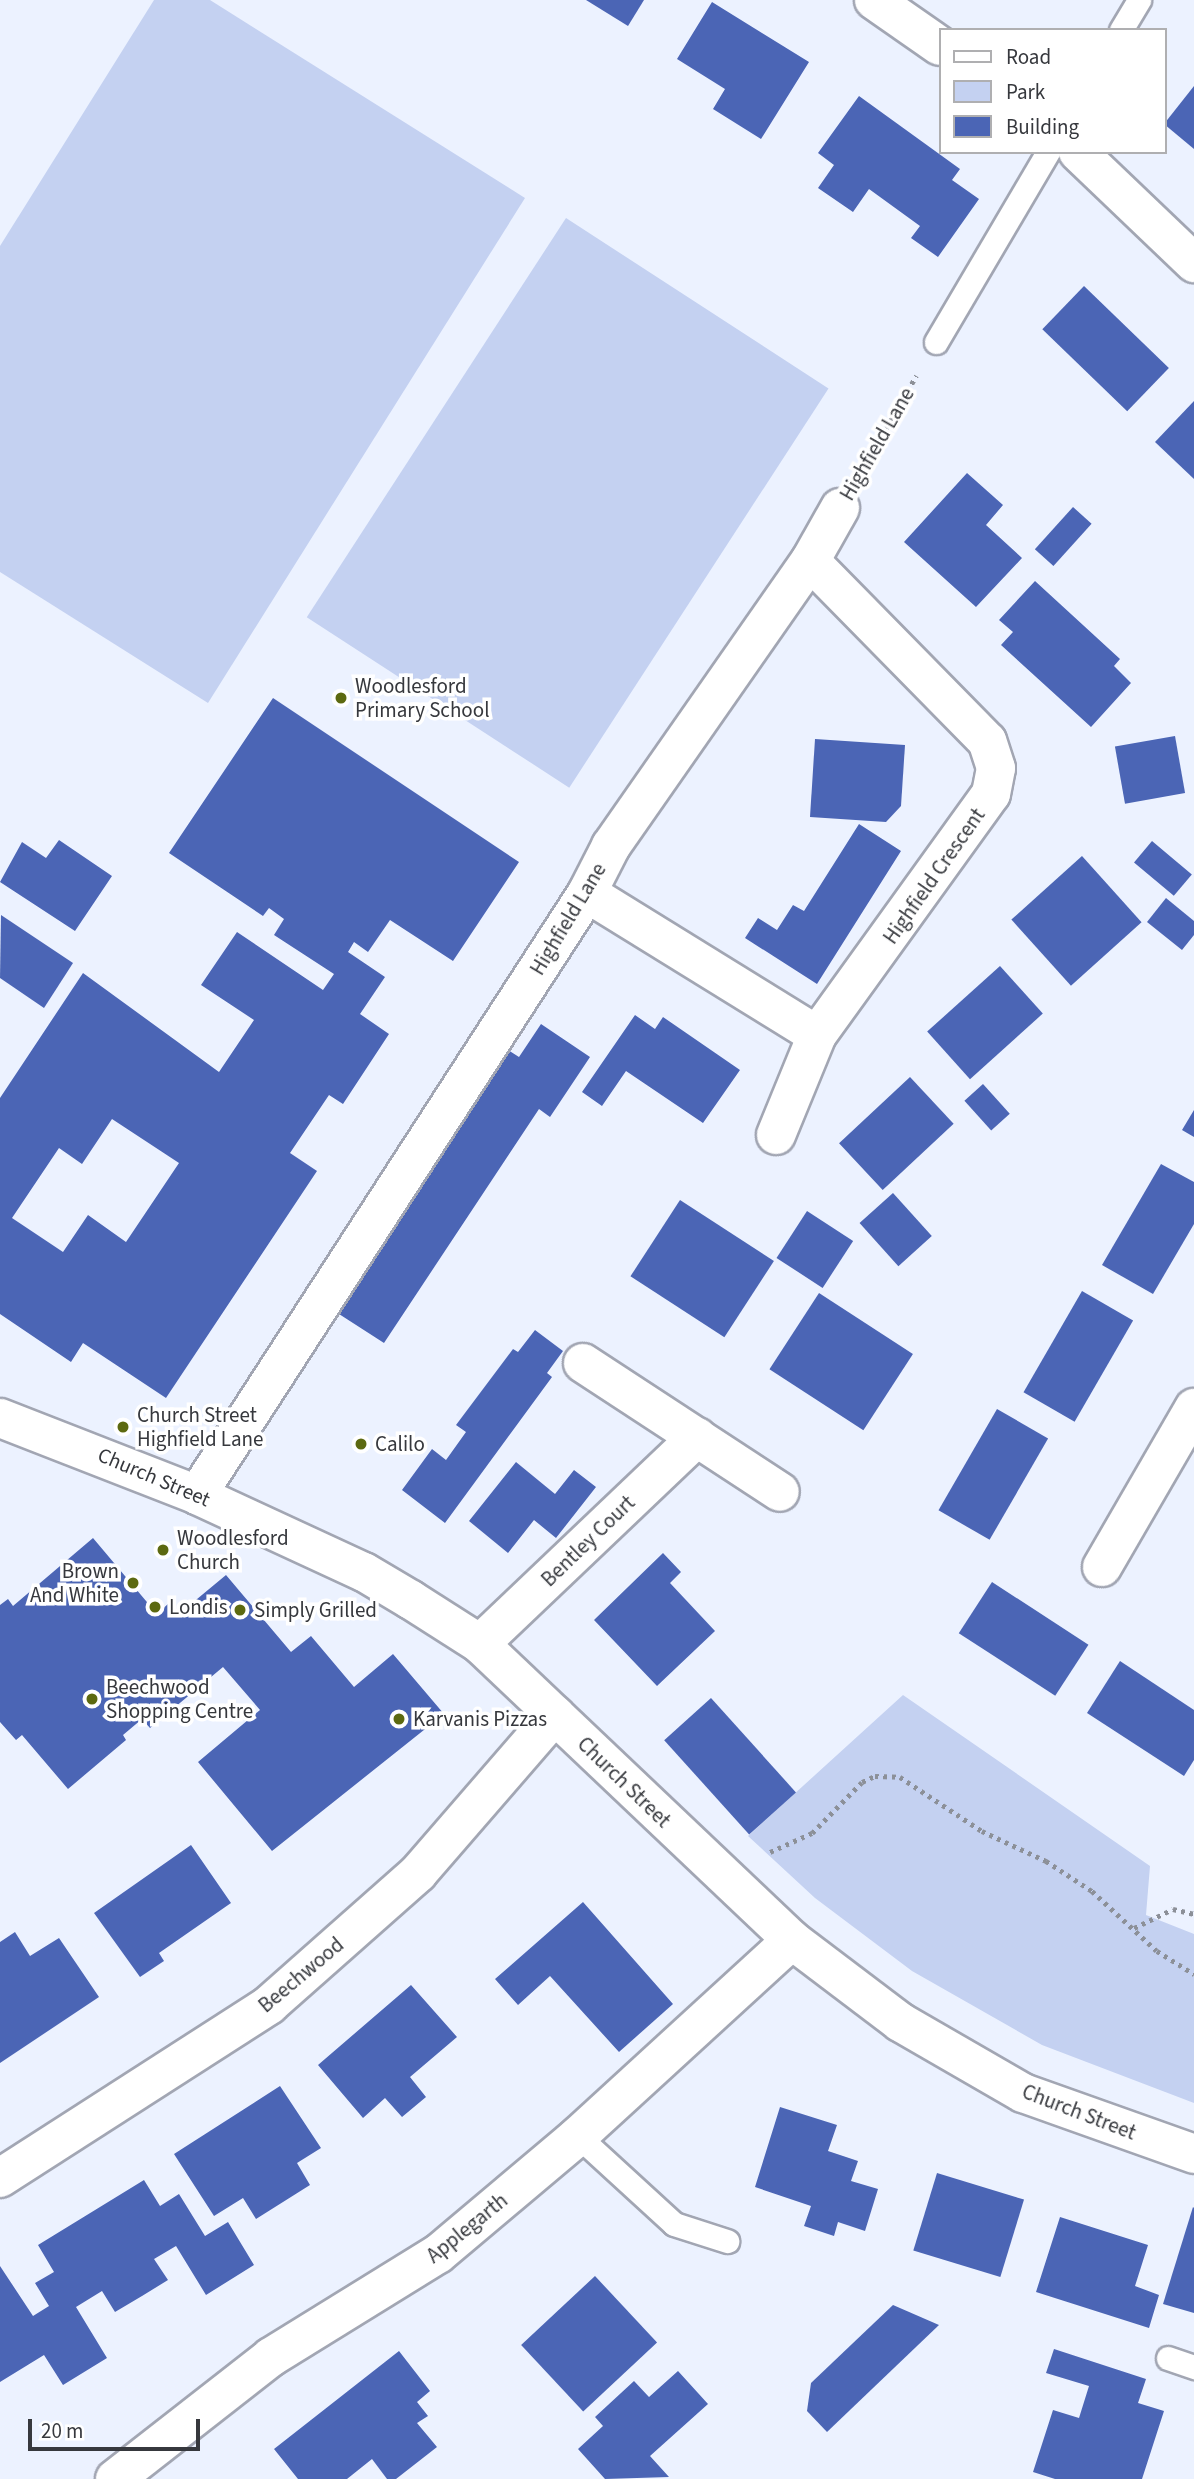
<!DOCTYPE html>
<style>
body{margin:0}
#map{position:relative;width:1194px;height:2479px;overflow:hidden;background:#ecf2ff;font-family:"Source Sans 3",sans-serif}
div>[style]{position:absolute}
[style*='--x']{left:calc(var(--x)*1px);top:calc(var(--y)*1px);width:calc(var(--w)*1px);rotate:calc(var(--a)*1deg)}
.green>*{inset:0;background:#c4d1f1;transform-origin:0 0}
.building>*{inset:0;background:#4b65b5;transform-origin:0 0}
.path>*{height:4.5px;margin-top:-2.25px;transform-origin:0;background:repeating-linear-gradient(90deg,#8c9098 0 3.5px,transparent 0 8.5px)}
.roads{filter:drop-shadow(2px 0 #a2a6b3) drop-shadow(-2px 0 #a2a6b3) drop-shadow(0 2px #a2a6b3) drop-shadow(0 -2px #a2a6b3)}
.service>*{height:23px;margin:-11.5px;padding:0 11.5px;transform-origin:11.5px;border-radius:11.5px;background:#fff}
.minor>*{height:38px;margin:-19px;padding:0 19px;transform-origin:19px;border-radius:19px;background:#fff}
.tertiary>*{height:38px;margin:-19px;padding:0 19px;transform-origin:19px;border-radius:19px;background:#fff}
.dots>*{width:19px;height:19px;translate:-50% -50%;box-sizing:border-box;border:4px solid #fff;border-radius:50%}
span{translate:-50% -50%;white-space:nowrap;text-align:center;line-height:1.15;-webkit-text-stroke:7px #fff;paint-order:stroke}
.street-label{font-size:21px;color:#36383d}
.poi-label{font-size:21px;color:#36383d}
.left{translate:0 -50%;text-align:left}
.right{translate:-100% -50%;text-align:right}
.legend{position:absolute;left:939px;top:28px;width:228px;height:126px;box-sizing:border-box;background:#fff;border:2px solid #afafb1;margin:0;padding:9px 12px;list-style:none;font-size:21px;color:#36383d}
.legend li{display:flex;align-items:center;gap:14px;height:35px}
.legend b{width:35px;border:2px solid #afafb1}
.scale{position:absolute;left:28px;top:2419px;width:172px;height:32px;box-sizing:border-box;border:4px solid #36383d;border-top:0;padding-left:9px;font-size:21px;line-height:24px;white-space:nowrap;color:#36383d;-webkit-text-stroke:5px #fff;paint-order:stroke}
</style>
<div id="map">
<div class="green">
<i style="clip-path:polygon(154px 0,210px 0,525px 198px,208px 703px,0 572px,0 246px)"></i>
<i style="left:566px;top:218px;width:313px;height:476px;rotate:33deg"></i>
<i style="clip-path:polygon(903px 1695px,1150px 1866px,1146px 1915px,1194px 1934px,1194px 2103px,1042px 2045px,912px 1971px,815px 1898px,748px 1836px)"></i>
</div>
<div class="building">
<i style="clip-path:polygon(586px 0,644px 0,628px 26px)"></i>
<i style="clip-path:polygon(712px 2px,809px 62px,761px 139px,713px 109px,725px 89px,677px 59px)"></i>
<i style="clip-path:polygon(1194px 86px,1194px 149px,1164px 124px)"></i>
<i style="clip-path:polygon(859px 96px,960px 169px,952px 180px,979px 199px,938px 257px,911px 238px,920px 226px,869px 189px,853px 212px,818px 188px,834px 165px,818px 153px)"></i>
<i style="left:1084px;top:286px;width:118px;height:60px;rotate:44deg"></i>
<i style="clip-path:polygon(1194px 401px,1194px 479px,1155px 442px)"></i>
<i style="clip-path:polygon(967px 473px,1003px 505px,986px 525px,1022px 558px,976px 607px,904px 542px)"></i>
<i style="left:1073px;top:507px;width:25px;height:57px;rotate:42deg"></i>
<i style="clip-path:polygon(1035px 581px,1120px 659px,1114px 666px,1131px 683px,1091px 727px,1001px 645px,1013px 632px,999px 620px)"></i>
<i style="clip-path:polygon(evenodd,273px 698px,519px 862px,453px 961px,390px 920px,368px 952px,354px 942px,348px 952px,385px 977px,360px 1014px,389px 1034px,343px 1104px,329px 1095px,290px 1153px,317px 1171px,166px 1398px,83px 1343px,71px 1362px,0 1314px,0 1098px,83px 973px,219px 1072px,254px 1020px,201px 985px,237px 932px,323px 990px,334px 974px,274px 935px,284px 919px,269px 908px,263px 916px,169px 853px,273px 698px,112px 1119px,179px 1163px,126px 1242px,88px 1215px,63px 1252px,12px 1218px,59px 1148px,82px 1164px,112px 1119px)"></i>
<i style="left:1175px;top:736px;width:58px;height:61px;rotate:80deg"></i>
<i style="clip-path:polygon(815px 739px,905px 745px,901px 806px,886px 822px,810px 817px)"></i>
<i style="clip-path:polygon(859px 824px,901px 851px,817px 984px,745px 938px,758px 918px,777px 930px,793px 905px,804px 911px)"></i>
<i style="clip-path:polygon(59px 840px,112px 876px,75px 931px,0 882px,22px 842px,46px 858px)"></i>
<i style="left:1152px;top:841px;width:52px;height:28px;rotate:40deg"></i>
<i style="left:1082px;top:856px;width:89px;height:95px;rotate:48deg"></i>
<i style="clip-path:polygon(1166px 898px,1194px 921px,1194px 935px,1182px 950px,1147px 922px)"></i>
<i style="clip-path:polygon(1px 915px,73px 963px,44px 1008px,0 978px)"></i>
<i style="left:1000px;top:966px;width:64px;height:98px;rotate:48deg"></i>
<i style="clip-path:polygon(635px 1015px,655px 1029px,663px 1017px,740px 1070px,703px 1123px,626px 1071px,602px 1106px,582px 1092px)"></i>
<i style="clip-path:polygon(541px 1024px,590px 1057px,550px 1117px,539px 1109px,384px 1343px,339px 1314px,356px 1287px,349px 1283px,505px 1048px,519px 1057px)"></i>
<i style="left:910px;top:1077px;width:64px;height:97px;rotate:47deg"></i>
<i style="left:983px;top:1084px;width:40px;height:25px;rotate:48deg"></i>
<i style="clip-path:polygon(1194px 1110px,1194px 1137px,1182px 1130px)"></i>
<i style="clip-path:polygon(1161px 1164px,1194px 1182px,1194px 1224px,1153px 1294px,1102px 1265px)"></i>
<i style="left:893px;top:1193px;width:58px;height:45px;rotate:48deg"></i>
<i style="left:680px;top:1200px;width:112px;height:91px;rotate:33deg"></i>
<i style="left:807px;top:1211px;width:55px;height:56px;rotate:33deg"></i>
<i style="left:1082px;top:1291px;width:59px;height:117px;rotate:30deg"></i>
<i style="left:819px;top:1293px;width:112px;height:91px;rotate:33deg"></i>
<i style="clip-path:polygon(535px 1330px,563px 1351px,547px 1373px,552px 1377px,445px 1523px,402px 1490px,432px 1449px,446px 1460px,466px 1432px,456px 1425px,513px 1349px,518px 1352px)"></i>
<i style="left:997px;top:1409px;width:59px;height:117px;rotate:30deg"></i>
<i style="clip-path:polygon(516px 1462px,555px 1494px,574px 1470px,596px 1487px,556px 1538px,534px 1520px,508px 1553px,469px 1521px)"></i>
<i style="clip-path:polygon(93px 1538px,157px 1614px,169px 1603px,179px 1614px,226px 1575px,291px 1652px,311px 1636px,354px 1687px,393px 1654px,444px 1714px,272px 1851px,198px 1762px,260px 1710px,223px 1667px,150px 1728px,142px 1719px,123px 1735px,126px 1740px,68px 1789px,22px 1735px,16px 1740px,0 1722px,0 1605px,8px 1599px,13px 1606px)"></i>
<i style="clip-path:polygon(663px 1553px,681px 1572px,670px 1583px,715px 1631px,657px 1686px,594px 1620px)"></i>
<i style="left:992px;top:1582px;width:115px;height:61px;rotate:33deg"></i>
<i style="clip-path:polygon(1120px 1661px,1194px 1710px,1194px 1760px,1184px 1776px,1087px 1713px)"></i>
<i style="left:711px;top:1698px;width:127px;height:63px;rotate:48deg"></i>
<i style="clip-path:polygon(191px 1845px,231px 1903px,159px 1953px,164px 1961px,140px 1977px,94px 1913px)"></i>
<i style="clip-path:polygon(583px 1902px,673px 2004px,619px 2052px,550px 1976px,518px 2005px,495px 1979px)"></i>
<i style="clip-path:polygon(15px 1932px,30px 1956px,59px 1938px,99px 1997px,0 2063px,0 1942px)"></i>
<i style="clip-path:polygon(411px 1985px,457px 2037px,410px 2077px,426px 2097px,402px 2117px,385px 2098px,363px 2118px,318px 2065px)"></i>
<i style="clip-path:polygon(280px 2086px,321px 2148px,297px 2163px,310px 2185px,256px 2219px,243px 2198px,214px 2216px,174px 2154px)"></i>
<i style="clip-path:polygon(780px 2107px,837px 2125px,828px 2151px,858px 2161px,851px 2181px,878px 2189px,865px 2231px,838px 2222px,834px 2236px,804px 2226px,811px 2206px,755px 2187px)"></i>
<i style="left:937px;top:2173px;width:91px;height:81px;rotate:17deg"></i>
<i style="clip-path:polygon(144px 2180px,160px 2206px,179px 2194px,205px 2236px,228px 2222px,254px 2265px,206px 2295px,176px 2246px,154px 2259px,168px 2280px,142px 2296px,115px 2312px,102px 2291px,76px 2307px,107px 2358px,63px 2385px,44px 2355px,0 2382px,0 2266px,33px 2316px,49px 2306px,35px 2283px,54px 2272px,38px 2245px)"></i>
<i style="clip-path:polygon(1193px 2207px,1194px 2208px,1194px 2313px,1163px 2304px)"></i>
<i style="clip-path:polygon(1060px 2217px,1148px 2245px,1135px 2286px,1159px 2295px,1149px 2328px,1036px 2292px)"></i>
<i style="left:595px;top:2276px;width:91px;height:101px;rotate:47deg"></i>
<i style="clip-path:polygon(893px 2305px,939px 2325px,827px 2432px,807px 2411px,811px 2383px)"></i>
<i style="clip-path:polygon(1054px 2349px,1146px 2379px,1138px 2403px,1164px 2411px,1142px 2479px,1055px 2479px,1033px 2472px,1053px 2410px,1079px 2418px,1089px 2386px,1046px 2373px)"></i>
<i style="clip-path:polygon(399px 2351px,430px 2391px,417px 2402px,428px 2416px,417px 2423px,437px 2447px,396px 2479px,387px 2479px,372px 2459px,347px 2479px,298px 2479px,274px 2449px)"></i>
<i style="clip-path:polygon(678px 2371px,708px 2404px,650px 2456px,669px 2477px,605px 2479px,578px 2449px,603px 2426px,595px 2417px,634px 2381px,649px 2397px)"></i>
</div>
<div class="path">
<i style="--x:865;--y:465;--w:103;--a:-60.2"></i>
<i style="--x:770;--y:1852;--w:46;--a:-24.3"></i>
<i style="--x:812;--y:1833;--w:71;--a:-45.6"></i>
<i style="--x:862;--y:1782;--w:14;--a:-25"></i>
<i style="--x:875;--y:1776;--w:25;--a:2"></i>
<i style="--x:900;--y:1777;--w:98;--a:33.4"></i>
<i style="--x:982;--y:1831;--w:71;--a:25.1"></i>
<i style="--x:1046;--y:1861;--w:55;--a:33.1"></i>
<i style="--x:1092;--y:1891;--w:88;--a:42.7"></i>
<i style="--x:1157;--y:1951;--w:44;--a:31.9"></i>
<i style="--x:1134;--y:1928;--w:43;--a:-26"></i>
<i style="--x:1173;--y:1909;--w:22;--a:13"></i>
</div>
<div class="roads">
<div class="service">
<i style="--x:1121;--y:30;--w:35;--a:-59"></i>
<i style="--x:936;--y:342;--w:221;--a:-59.5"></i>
<i style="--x:578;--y:2136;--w:130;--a:42.5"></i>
<i style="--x:674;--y:2224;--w:56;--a:17.8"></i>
<i style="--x:1168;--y:2358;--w:28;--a:19"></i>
</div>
<div class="minor">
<i style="--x:874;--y:0;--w:80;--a:34.9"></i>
<i style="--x:1078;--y:152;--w:161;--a:43.7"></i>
<i style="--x:587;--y:893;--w:270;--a:31.7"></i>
<i style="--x:776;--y:1135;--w:108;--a:-67.7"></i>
<i style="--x:817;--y:1035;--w:297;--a:-54.2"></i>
<i style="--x:991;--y:794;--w:26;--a:-79"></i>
<i style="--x:996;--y:768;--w:28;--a:-108"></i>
<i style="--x:987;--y:741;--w:252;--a:-134.5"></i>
<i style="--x:583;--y:1363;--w:235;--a:33.2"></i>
<i style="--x:197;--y:1495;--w:717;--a:-57.06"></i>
<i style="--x:587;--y:893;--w:53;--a:-62.9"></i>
<i style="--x:611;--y:846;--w:348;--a:-55.1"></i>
<i style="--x:810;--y:561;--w:61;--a:-60.5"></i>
<i style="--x:1102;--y:1567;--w:184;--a:-59.9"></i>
<i style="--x:480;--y:1644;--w:300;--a:-43.6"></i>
<i style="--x:0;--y:2178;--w:320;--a:-32.7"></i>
<i style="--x:269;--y:2005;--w:199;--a:-41.5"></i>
<i style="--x:418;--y:1873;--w:209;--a:-49.1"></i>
<i style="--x:115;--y:2479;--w:198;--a:-38"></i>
<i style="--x:271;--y:2357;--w:196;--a:-31.7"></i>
<i style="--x:438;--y:2254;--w:183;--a:-40.1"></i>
<i style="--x:578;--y:2136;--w:290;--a:-42.5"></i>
</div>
<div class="tertiary">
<i style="--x:0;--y:1418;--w:212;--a:21.3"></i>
<i style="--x:197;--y:1495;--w:184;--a:24.8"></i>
<i style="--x:364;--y:1572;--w:55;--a:30.8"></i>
<i style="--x:411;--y:1600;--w:82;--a:32.5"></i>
<i style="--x:480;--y:1644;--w:430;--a:43.5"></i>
<i style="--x:792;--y:1940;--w:136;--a:37.2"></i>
<i style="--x:900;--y:2022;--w:142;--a:30"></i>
<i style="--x:1023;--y:2093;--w:182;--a:19.6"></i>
</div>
</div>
<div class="dots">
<i style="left:341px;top:698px;background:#5c6910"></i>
<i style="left:123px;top:1427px;background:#5c6910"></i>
<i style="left:361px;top:1444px;background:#5c6910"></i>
<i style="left:163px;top:1550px;background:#5c6910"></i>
<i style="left:133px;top:1583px;background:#5c6910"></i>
<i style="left:155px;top:1607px;background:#5c6910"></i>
<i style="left:240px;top:1610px;background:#5c6910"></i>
<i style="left:92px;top:1699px;background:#5c6910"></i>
<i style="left:399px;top:1719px;background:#5c6910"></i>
</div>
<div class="street-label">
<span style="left:877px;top:444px;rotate:-60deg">Highfield Lane</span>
<span style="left:934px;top:876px;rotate:-55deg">Highfield Crescent</span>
<span style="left:568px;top:919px;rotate:-59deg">Highfield Lane</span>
<span style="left:154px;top:1477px;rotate:23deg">Church Street</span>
<span style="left:588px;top:1541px;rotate:-44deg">Bentley Court</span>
<span style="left:624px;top:1782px;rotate:44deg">Church Street</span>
<span style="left:301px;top:1975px;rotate:-40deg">Beechwood</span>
<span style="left:1079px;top:2112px;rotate:21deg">Church Street</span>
<span style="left:467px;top:2228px;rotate:-39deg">Applegarth</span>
</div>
<div class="poi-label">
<span class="left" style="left:355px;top:698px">Woodlesford<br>Primary School</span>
<span class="left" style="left:137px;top:1427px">Church Street<br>Highfield Lane</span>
<span class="left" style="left:375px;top:1444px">Calilo</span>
<span class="left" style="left:177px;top:1550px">Woodlesford<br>Church</span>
<span class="right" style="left:119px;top:1583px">Brown<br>And White</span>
<span class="left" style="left:169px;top:1607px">Londis</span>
<span class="left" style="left:254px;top:1610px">Simply Grilled</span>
<span class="left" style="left:106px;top:1699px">Beechwood<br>Shopping Centre</span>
<span class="left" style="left:413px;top:1719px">Karvanis Pizzas</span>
</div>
<ul class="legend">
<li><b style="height:9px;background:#fff"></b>Road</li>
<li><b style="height:19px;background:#c4d1f1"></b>Park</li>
<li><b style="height:19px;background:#4b65b5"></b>Building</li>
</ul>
<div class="scale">20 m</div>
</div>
